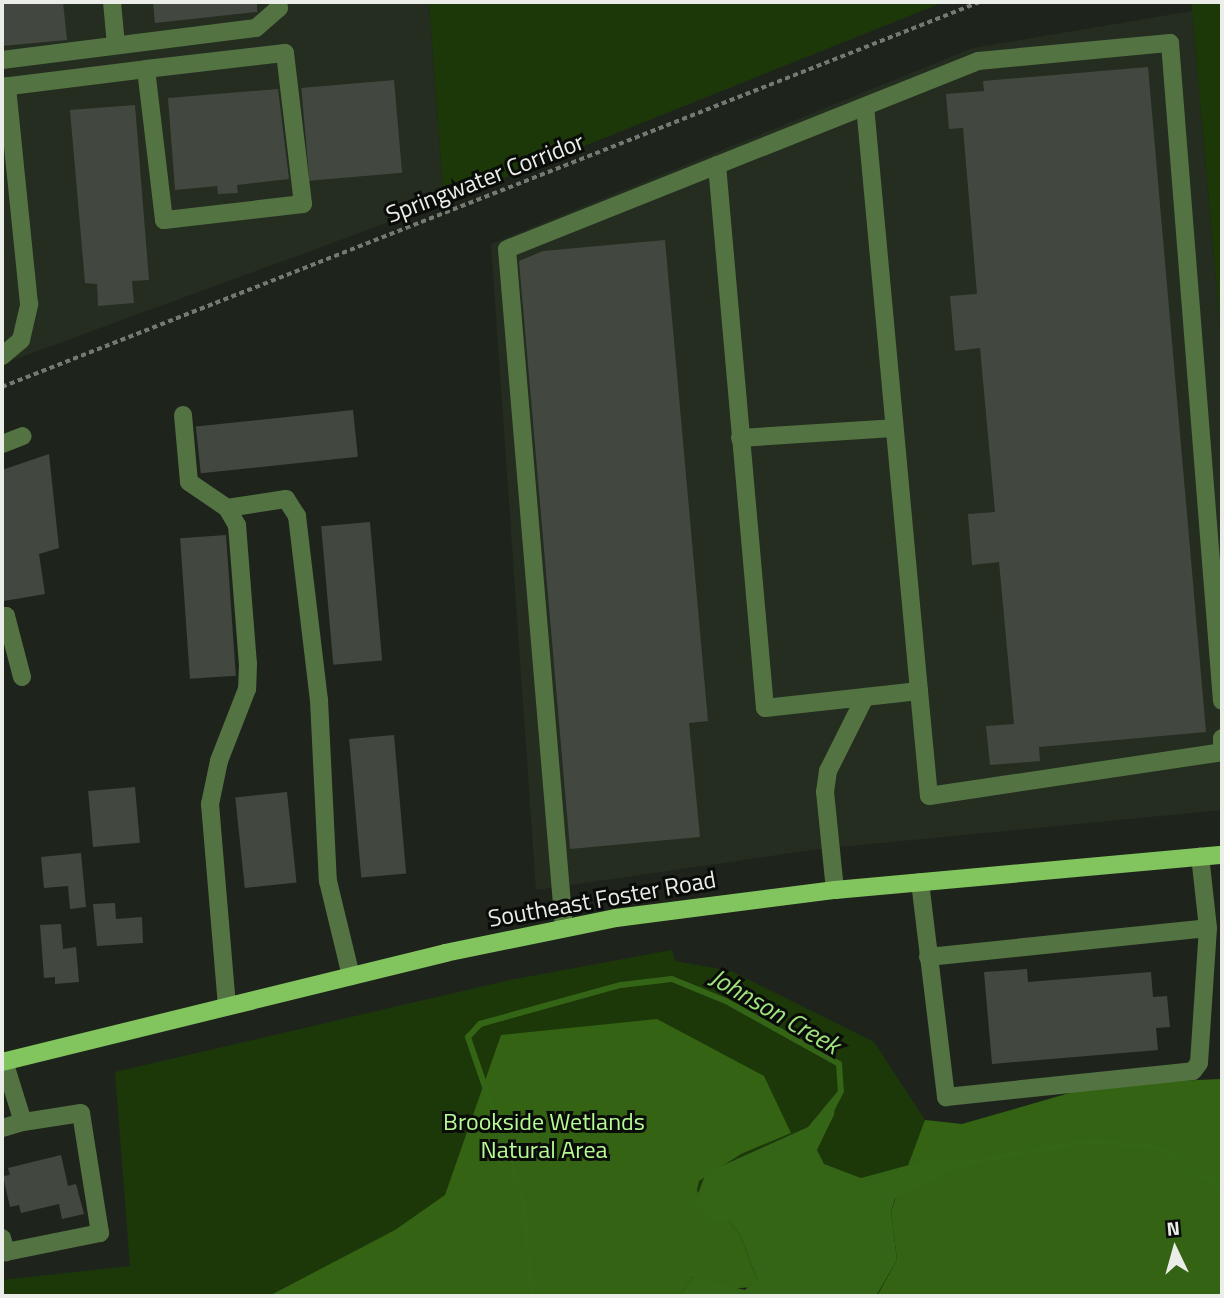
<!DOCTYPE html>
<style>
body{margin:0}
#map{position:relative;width:1224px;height:1298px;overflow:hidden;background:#1e241c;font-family:"Titillium Web",sans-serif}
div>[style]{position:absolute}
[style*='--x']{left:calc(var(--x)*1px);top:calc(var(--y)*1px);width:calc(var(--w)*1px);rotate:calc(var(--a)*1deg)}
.built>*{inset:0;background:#242d1f}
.green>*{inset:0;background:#1c3809}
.forest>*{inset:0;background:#336313}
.water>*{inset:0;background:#346415}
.stream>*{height:6px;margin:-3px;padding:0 3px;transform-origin:3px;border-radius:3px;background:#346415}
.building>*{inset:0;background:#42483f;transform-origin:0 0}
.path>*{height:3.5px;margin-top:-1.75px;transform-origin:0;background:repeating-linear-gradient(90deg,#747972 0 5px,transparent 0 8.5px)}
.minor>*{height:18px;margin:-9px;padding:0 9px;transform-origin:9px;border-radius:9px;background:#537343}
.major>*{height:18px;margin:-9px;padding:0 9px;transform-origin:9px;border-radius:9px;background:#82c55e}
span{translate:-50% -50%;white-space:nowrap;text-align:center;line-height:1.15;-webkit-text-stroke:6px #0a0c09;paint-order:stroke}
.street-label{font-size:24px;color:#eaede8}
.park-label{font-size:24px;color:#b7fb94}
.water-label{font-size:26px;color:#a0e37e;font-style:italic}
.frame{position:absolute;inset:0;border:4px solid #eaede8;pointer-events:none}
.north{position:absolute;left:1140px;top:1214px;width:70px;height:70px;-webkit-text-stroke:5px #0a0c09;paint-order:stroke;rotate:355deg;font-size:19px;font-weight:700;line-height:28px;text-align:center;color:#eaede8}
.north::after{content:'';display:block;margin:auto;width:24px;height:32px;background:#eaede8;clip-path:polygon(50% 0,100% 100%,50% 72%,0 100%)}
</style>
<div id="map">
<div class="built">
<i style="clip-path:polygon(2px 2px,429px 2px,444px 202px,2px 364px)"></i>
<i style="clip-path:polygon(1192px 11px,1222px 348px,1222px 810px,819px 849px,536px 890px,491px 244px,973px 48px)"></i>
</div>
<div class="green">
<i style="clip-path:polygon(429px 2px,944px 2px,444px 202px)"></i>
<i style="clip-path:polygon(1192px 2px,1222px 2px,1222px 348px,1192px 11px)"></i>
<i style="clip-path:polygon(672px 950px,675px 961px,731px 971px,874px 1042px,925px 1120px,962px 1124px,1101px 1084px,1222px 1296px,876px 1296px,897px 1260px,896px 1239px,916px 1166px,861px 1178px,823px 1164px,817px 1150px,834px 1115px,836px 1093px,808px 1127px,706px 1173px,757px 1279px,704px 1276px,680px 1296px,2px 1296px,2px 1280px,130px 1266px,115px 1072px,510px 980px)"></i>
</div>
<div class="forest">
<i style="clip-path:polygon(657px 1019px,764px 1076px,791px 1133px,741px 1154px,699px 1181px,697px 1190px,709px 1221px,728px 1221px,740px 1234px,757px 1279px,754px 1287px,727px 1289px,693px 1277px,680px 1296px,269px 1296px,395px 1230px,445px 1195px,501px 1035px)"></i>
<i style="clip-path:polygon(1222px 1079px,1222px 1296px,877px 1296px,897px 1260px,891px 1211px,925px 1120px,962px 1124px,1101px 1084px)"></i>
</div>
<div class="water">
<i style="clip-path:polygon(837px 1092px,834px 1115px,817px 1150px,824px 1164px,861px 1178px,935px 1158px,956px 1161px,958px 1169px,895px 1199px,891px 1211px,897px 1260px,876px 1296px,680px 1296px,693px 1277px,745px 1290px,757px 1279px,740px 1234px,728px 1221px,709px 1221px,694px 1204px,706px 1173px,808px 1127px)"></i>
</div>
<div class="stream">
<i style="--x:949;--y:1166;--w:142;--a:-10.1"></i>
<i style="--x:1089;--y:1141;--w:72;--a:5.6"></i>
<i style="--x:1161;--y:1148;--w:73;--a:33.3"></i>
<i style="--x:532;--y:1296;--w:99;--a:-95.2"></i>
<i style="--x:523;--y:1197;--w:169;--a:-109"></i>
<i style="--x:468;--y:1037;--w:18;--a:-47"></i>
<i style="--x:480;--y:1024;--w:146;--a:-15.5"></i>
<i style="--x:621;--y:985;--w:51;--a:-6.7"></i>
<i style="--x:672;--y:979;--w:58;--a:22.2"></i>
<i style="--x:726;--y:1001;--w:129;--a:29.1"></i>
<i style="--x:839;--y:1064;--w:27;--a:86"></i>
<i style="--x:841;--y:1091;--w:18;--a:117"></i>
</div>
<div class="building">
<i style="clip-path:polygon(2px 2px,63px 2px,67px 40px,2px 46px)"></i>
<i style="clip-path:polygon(153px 2px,257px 2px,257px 12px,155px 23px)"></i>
<i style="clip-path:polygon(1148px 67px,1206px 732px,1039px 747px,1040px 761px,990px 765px,986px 726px,1014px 724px,999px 562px,972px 565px,968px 514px,995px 512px,980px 348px,955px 351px,950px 296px,977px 294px,963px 128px,949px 129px,946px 94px,984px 91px,983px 81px)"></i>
<i style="left:394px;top:80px;width:93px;height:93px;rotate:85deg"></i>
<i style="clip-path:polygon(278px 89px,289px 179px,237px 185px,238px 193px,218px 194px,217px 186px,175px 190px,168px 98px)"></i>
<i style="clip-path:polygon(135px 105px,149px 280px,132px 281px,134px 303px,98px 306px,97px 284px,85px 283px,70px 110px)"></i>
<i style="clip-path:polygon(665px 240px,708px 721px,689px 723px,700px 837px,570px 849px,519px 261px,543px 251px)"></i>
<i style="left:353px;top:410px;width:47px;height:158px;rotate:84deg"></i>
<i style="clip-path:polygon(49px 454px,59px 548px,39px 554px,45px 594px,4px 601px,2px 470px)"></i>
<i style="left:370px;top:522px;width:139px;height:49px;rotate:85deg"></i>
<i style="left:226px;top:535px;width:141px;height:46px;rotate:86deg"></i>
<i style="left:394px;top:735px;width:139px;height:45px;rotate:85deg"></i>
<i style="left:135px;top:787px;width:56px;height:47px;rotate:85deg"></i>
<i style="left:287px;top:792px;width:91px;height:52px;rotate:84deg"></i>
<i style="clip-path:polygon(81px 853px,86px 907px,70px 909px,68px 886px,44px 888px,41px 857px)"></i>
<i style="clip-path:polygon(115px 903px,116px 919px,142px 917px,143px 943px,97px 946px,93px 904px)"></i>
<i style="clip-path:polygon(61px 924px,63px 949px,76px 947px,79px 982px,55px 984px,55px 977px,44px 978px,40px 925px)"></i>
<i style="clip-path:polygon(1027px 969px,1028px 982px,1151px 972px,1153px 997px,1167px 996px,1170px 1027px,1156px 1028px,1158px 1050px,992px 1064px,984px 972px)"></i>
<i style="clip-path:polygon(61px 1155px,68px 1186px,76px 1184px,84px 1214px,62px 1219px,59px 1204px,21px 1213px,19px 1205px,10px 1207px,3px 1176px,10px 1175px,8px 1168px)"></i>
</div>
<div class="path">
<i style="--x:2;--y:387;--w:1051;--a:-21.49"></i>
</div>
<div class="minor">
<i style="--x:112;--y:2;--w:43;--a:84.7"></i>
<i style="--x:2;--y:60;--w:256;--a:-7.2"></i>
<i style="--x:256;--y:28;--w:30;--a:-41"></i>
<i style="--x:279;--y:8;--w:6;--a:-99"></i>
<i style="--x:2;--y:87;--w:145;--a:-7.1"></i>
<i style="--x:146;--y:69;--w:140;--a:-6.6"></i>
<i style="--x:285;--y:53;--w:152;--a:83.2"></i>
<i style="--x:303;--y:204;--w:140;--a:173.4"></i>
<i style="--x:164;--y:220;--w:152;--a:-96.8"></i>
<i style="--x:717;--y:165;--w:545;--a:84.95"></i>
<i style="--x:765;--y:708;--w:155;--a:-6.3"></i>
<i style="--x:919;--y:691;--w:587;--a:-95.27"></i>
<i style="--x:2;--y:356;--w:25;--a:-40"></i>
<i style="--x:21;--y:340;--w:37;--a:-77"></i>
<i style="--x:29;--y:304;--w:219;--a:-95.8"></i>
<i style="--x:183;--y:415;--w:67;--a:84.9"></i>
<i style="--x:189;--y:482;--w:46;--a:34.4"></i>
<i style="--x:227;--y:508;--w:20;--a:60"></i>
<i style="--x:237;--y:525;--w:139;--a:85.5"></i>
<i style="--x:248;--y:664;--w:25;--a:92"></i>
<i style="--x:247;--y:689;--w:77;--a:111.3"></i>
<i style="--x:219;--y:761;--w:44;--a:101.8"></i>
<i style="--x:210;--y:804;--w:203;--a:85.2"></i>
<i style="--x:740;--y:438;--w:153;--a:-3.7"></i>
<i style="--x:2;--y:444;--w:22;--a:-21"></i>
<i style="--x:227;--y:508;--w:60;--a:-8.7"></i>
<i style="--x:286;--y:499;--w:20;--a:57"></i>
<i style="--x:297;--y:516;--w:185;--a:83.2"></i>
<i style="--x:319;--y:700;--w:181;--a:87.2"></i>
<i style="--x:328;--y:881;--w:98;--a:76.4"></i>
<i style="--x:2;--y:617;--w:4;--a:-14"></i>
<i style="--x:6;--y:616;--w:63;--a:75.3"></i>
<i style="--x:919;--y:691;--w:105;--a:84.6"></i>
<i style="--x:929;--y:796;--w:296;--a:-8.5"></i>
<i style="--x:1222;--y:752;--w:14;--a:-90"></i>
<i style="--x:920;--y:882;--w:217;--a:83.1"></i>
<i style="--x:946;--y:1097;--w:248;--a:-6"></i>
<i style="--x:1193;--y:1071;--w:10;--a:-53"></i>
<i style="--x:1199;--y:1063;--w:135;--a:-86.2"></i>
<i style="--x:835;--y:890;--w:99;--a:-95.8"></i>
<i style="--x:825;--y:792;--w:21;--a:-82"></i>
<i style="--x:828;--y:771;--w:83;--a:-63.4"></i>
<i style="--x:564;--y:928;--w:681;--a:-94.8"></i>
<i style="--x:507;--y:249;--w:507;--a:-21.76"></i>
<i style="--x:978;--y:61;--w:193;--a:-5.4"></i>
<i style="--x:1170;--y:43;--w:660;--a:85.48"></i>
<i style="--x:928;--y:957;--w:281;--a:-5.9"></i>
<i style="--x:1208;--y:928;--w:72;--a:-96.3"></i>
<i style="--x:2;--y:1128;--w:22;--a:-16"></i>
<i style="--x:2;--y:1238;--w:15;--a:74"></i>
<i style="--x:6;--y:1252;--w:96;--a:-11.4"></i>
<i style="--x:100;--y:1233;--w:121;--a:-99"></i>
<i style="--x:81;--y:1113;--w:59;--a:171.2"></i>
<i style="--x:23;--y:1122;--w:64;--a:-107.3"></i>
</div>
<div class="major">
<i style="--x:2;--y:1062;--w:456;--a:-13.8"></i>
<i style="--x:445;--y:953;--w:175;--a:-11.6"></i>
<i style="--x:616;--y:918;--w:221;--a:-7.3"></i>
<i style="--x:835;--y:890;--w:389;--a:-5.2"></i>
</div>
<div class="street-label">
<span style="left:485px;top:178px;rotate:-21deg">Springwater Corridor</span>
<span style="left:602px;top:899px;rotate:-10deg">Southeast Foster Road</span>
</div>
<div class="park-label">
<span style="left:544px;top:1136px">Brookside Wetlands<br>Natural Area</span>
</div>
<div class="water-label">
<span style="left:775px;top:1011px;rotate:30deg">Johnson Creek</span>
</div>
<div class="frame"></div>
<div class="north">N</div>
</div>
